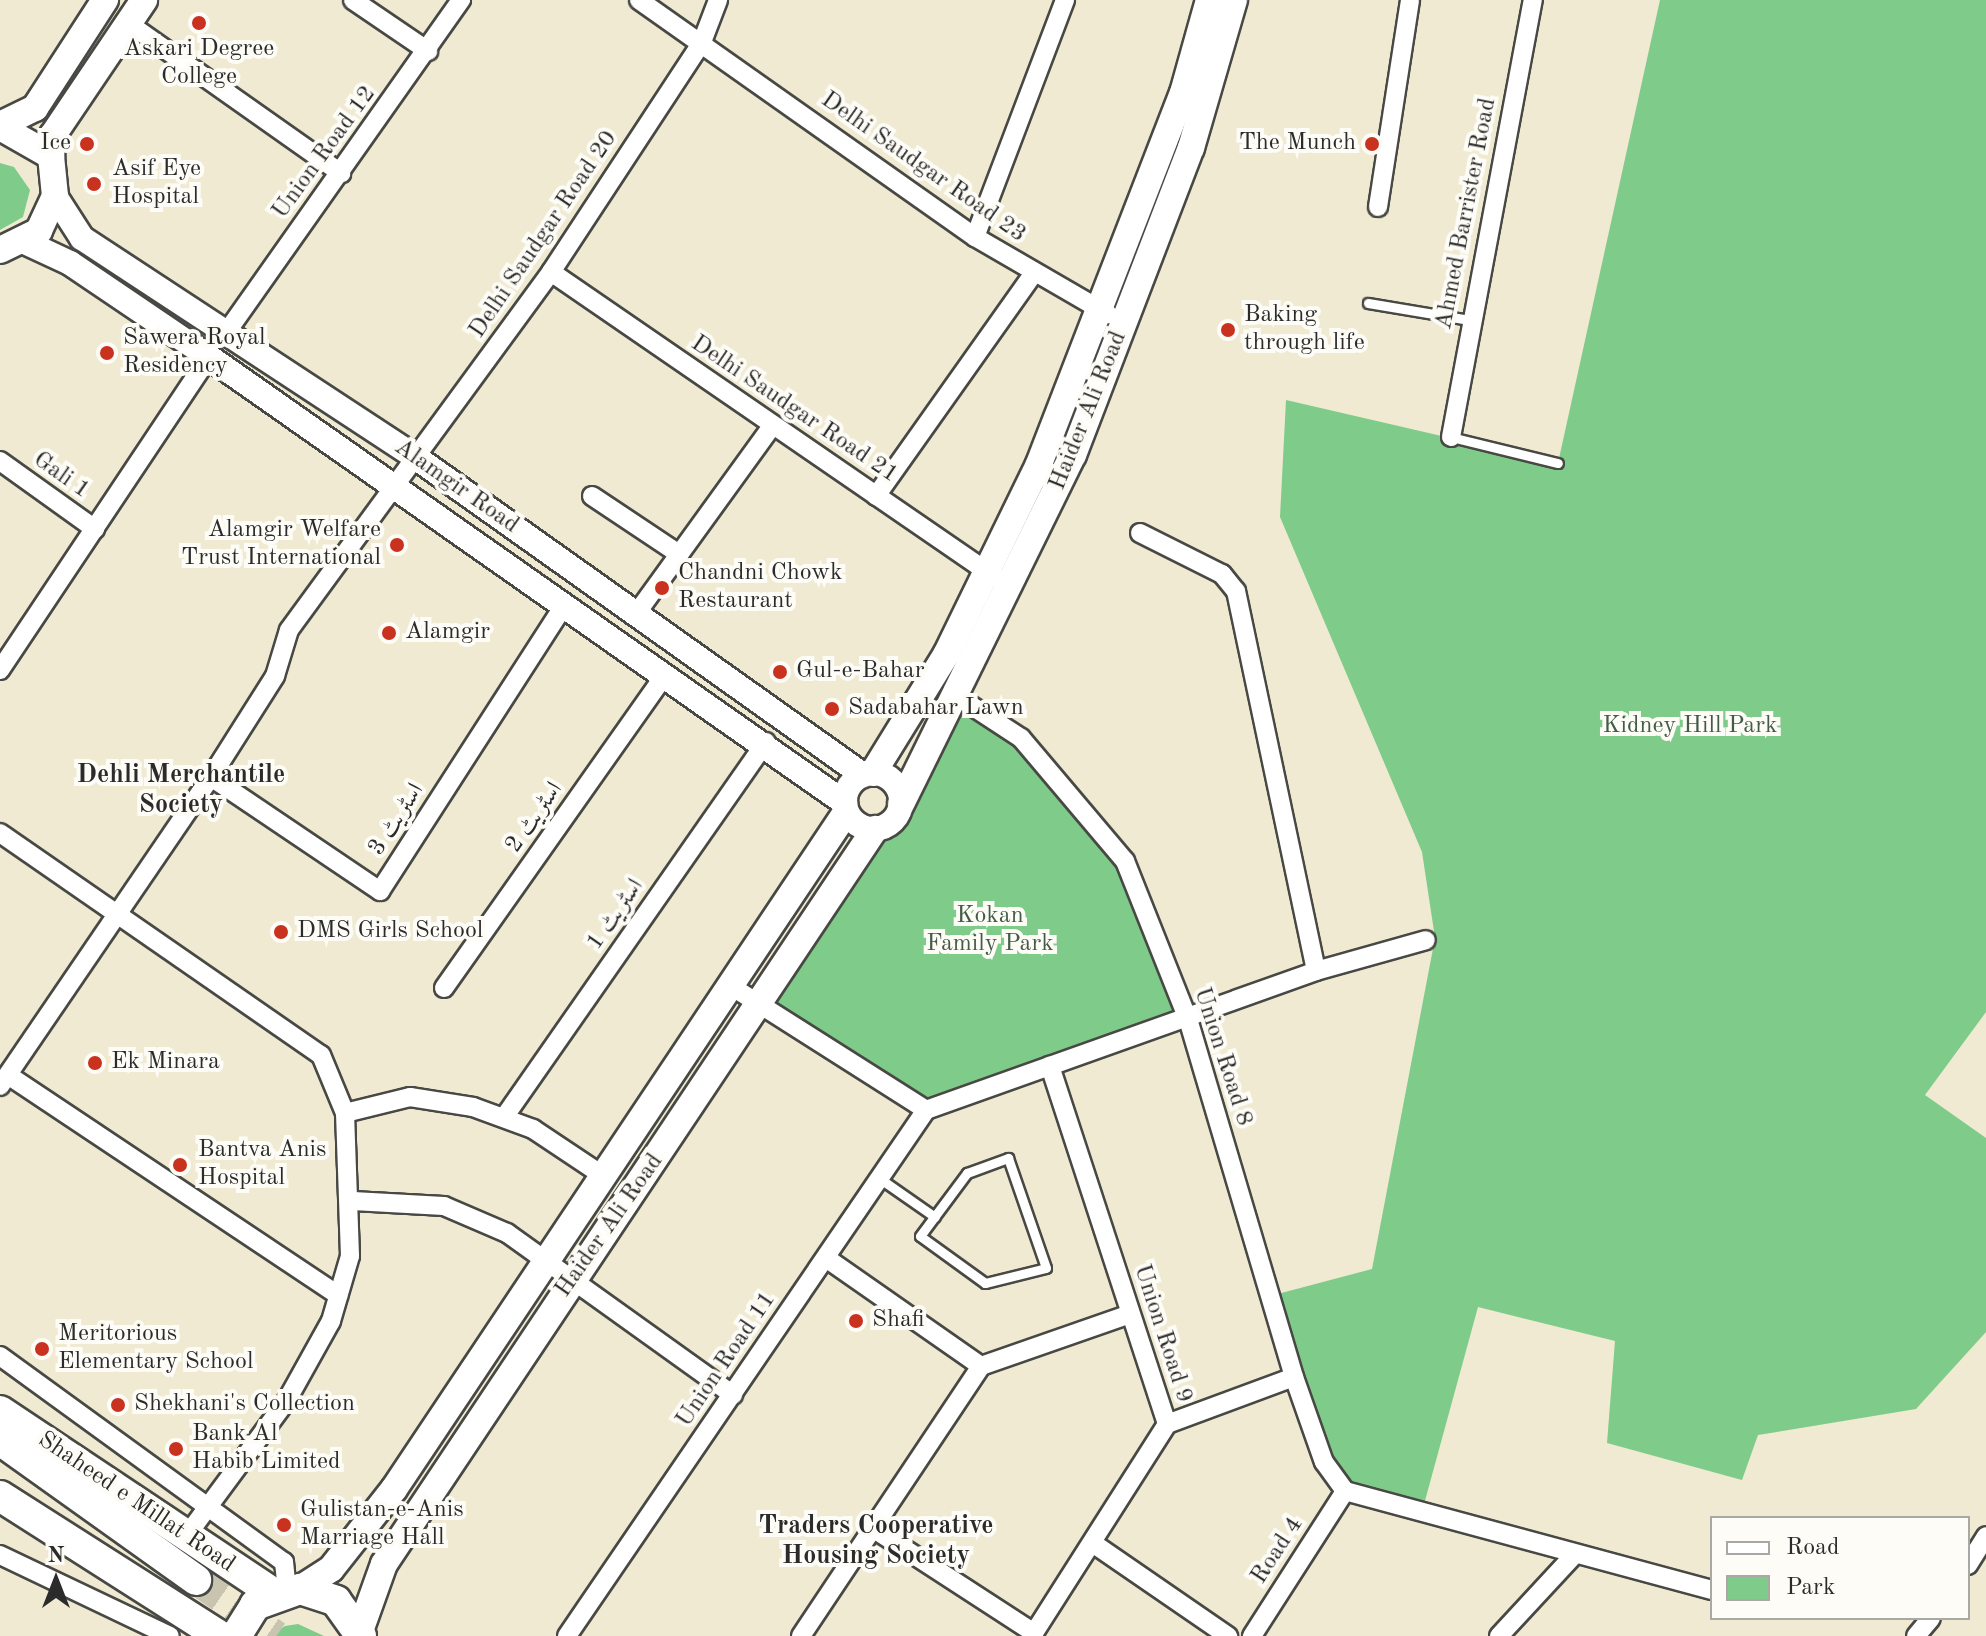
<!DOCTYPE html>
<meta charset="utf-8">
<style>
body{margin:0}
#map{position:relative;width:1986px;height:1636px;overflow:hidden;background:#efead1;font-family:"Old Standard TT",Amiri,serif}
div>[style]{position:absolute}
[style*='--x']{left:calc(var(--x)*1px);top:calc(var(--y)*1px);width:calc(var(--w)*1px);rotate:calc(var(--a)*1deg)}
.green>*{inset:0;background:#7fcb8a}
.primary-tunnel>*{height:30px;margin-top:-15px;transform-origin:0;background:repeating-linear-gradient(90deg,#c8c4b0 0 30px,transparent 0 45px)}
.roads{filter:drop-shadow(2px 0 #484844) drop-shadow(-2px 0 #484844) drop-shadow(0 2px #484844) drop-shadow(0 -2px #484844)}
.service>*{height:9px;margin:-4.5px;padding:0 4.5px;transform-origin:4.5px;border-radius:4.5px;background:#fff}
.minor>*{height:18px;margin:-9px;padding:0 9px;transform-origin:9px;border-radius:9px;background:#fff}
.tertiary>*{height:24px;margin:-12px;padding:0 12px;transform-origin:12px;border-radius:12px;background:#fff}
.tertiary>.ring{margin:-12px;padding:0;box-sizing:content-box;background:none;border:24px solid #fff;border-radius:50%}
.secondary>*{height:26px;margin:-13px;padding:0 13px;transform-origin:13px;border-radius:13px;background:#fff}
.primary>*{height:30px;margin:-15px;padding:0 15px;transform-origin:15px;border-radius:15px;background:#fff}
.dots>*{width:22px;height:22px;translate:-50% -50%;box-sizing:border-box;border:4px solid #fdfcf7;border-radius:50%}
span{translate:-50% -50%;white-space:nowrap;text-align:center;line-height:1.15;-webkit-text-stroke:8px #fdfcf7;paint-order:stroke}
.poi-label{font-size:24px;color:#2b2b2b}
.right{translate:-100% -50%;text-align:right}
.left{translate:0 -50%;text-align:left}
.street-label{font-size:24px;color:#2b2b2b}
.park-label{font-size:24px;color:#445b48}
.neighbourhood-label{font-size:26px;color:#2b2b2b;font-weight:700}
.legend{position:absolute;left:1710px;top:1516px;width:260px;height:104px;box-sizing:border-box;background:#fdfcf7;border:2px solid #a9a8a5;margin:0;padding:10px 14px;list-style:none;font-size:24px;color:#2b2b2b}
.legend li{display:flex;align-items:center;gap:16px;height:40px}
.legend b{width:40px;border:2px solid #a9a8a5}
.north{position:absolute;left:16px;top:1540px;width:80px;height:80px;-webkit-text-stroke:6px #fdfcf7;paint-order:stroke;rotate:0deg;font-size:22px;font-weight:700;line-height:32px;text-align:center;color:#2b2b2b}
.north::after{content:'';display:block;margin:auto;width:28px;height:36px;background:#2b2b2b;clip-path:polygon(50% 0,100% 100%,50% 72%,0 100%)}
</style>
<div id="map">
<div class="green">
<i style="clip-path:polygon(1660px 0,1986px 0,1986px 1012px,1925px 1095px,1986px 1138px,1986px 1332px,1916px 1409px,1758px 1435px,1742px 1480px,1607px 1443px,1615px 1341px,1478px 1307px,1423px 1508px,1345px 1491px,1321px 1453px,1270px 1296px,1372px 1269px,1435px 938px,1422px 852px,1280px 517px,1286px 400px,1558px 463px)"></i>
<i style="clip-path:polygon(0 163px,14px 167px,30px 190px,23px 217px,0 230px)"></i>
<i style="clip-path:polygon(958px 697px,1021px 738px,1125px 861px,1188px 1019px,926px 1110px,760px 1009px,920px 768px)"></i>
<i style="clip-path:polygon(298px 1624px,324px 1636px,270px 1636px,285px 1626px)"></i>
</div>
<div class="primary-tunnel">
<i style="--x:196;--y:1580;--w:98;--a:34.7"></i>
</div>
<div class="roads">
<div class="service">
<i style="--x:1368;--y:303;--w:103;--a:9.5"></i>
<i style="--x:1451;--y:437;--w:110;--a:13.7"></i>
<i style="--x:1008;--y:1158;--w:116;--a:70.9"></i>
<i style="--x:1046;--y:1268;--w:63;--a:166.2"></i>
<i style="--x:985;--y:1283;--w:80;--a:-144.1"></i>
<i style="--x:920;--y:1236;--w:79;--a:-53.3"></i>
<i style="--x:967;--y:1173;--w:44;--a:-20.1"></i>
<i style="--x:879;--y:1178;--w:68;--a:34.9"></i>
</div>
<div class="minor">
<i style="--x:353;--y:0;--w:91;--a:34.2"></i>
<i style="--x:639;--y:0;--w:411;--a:35.2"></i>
<i style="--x:975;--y:237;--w:154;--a:30.1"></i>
<i style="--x:128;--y:23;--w:261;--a:35.2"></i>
<i style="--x:1378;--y:207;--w:209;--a:-81.2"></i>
<i style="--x:975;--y:237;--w:254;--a:-69.2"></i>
<i style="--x:551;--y:272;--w:539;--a:34.49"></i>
<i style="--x:226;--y:333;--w:408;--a:-54.8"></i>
<i style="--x:1451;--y:437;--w:445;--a:-79.4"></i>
<i style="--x:0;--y:461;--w:117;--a:35.6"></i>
<i style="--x:592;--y:496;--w:105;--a:33.7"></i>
<i style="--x:876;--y:496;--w:273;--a:-54.7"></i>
<i style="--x:1140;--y:533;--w:92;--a:26.6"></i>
<i style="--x:1222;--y:574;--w:22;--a:51"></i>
<i style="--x:1236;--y:591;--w:388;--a:78.1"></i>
<i style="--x:636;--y:614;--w:233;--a:-54.1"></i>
<i style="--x:0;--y:670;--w:376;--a:-56.3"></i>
<i style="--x:958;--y:697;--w:75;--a:33.1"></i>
<i style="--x:1021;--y:738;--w:161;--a:49.8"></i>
<i style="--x:1125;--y:861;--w:170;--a:68.3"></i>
<i style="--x:1188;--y:1019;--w:373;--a:73.5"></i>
<i style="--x:1294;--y:1377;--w:90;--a:70.6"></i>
<i style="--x:1324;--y:1462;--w:36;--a:54"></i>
<i style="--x:211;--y:777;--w:204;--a:34"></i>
<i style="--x:380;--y:891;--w:340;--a:-57.2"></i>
<i style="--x:0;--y:833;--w:390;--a:34.7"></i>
<i style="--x:321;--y:1055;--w:63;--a:67.5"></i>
<i style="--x:345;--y:1113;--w:143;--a:88"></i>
<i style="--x:350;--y:1256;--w:68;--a:106.3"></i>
<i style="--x:331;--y:1321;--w:90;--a:119.1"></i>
<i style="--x:287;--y:1400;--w:173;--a:126.5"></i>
<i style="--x:444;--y:988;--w:383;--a:-54.8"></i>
<i style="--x:734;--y:988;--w:227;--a:32.4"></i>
<i style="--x:8;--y:1075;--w:397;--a:33.7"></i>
<i style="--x:0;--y:1086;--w:374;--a:-55.7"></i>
<i style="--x:211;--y:777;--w:120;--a:-57.6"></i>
<i style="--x:275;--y:676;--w:48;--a:-73.1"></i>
<i style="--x:289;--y:630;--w:444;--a:-53.8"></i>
<i style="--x:551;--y:272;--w:275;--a:-56.7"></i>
<i style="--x:702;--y:42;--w:45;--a:-69.1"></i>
<i style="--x:926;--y:1110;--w:414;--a:-19.6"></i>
<i style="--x:1316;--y:971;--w:114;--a:-15.7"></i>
<i style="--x:345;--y:1113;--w:67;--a:-13.8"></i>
<i style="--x:410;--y:1097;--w:64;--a:9"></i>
<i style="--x:473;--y:1107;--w:64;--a:20.1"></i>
<i style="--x:533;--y:1129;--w:87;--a:33.7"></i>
<i style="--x:505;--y:1116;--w:456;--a:-55.1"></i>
<i style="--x:353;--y:1201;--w:91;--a:3.1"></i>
<i style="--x:444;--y:1206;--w:69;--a:23.2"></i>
<i style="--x:507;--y:1233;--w:278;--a:35.6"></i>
<i style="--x:826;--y:1258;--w:189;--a:34.9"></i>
<i style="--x:981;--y:1366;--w:158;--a:-19.2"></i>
<i style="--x:0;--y:1356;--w:351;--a:36"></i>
<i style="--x:284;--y:1562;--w:29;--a:84"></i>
<i style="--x:1167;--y:1424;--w:135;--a:-20.3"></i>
<i style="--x:1345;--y:1491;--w:380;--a:15.1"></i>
<i style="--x:874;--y:1529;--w:191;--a:33"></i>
<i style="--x:1094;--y:1544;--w:163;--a:34.5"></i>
<i style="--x:0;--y:1555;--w:188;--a:25.5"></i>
<i style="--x:1968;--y:1565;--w:34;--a:-58"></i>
<i style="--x:567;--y:1636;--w:637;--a:-55.69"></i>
<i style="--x:801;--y:1636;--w:324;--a:-56.3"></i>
<i style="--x:1032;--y:1636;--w:251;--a:-57.5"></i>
<i style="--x:1167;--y:1424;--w:377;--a:-108.1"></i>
<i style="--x:1252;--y:1636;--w:172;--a:-57.3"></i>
<i style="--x:1499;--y:1636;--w:112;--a:-47.2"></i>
<i style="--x:1916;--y:1636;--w:23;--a:-50"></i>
</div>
<div class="tertiary">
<i style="--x:55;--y:196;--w:50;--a:57.3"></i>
<i style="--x:82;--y:238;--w:402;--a:33.3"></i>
<i style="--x:418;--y:459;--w:546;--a:35.38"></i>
<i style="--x:25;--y:242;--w:50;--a:25"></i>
<i style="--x:70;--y:263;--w:168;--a:34.1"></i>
<i style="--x:209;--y:357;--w:777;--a:35.04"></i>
<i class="ring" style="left:845px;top:773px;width:32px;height:32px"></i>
</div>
<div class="secondary">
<i style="--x:0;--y:125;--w:39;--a:-26"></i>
<i style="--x:35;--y:108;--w:129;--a:-57.1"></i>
<i style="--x:0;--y:127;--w:59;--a:29.6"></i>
<i style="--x:51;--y:156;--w:40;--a:84.3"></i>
<i style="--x:55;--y:196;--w:38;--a:115"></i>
<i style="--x:39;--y:231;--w:43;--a:154"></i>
<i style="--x:51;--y:156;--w:21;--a:-85"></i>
<i style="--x:53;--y:135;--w:163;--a:-56"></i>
<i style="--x:873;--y:773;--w:141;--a:-58.3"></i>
<i style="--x:947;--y:653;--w:210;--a:-64"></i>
<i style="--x:1039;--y:464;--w:398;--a:-68.8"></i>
<i style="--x:1183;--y:93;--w:97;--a:-74.4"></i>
<i style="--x:901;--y:804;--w:389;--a:-63.8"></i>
<i style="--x:1073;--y:455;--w:329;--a:-69"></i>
<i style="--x:1191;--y:148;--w:154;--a:-73.8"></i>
<i style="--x:300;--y:1589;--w:37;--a:-33"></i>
<i style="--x:331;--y:1569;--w:102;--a:-51.8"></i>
<i style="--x:394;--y:1489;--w:812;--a:-56.25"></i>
<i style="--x:360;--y:1631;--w:71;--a:-70.3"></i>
<i style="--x:384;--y:1564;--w:884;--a:-56.26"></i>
</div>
<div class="primary">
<i style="--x:0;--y:1411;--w:329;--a:33.7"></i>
<i style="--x:0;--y:1440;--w:241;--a:35.5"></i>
<i style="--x:0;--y:1496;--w:261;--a:32.5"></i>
<i style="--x:236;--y:1636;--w:36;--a:-58"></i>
<i style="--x:255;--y:1605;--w:48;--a:-19.6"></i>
<i style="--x:300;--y:1589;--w:38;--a:18"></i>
<i style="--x:336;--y:1601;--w:43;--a:54.5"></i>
</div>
</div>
<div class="dots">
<i style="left:199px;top:23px;background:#c8321e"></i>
<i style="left:87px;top:144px;background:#c8321e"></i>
<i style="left:1372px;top:144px;background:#c8321e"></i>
<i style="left:94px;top:184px;background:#c8321e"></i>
<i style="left:1228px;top:330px;background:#c8321e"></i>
<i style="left:107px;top:353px;background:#c8321e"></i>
<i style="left:397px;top:545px;background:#c8321e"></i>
<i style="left:662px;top:588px;background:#c8321e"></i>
<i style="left:389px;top:633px;background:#c8321e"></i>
<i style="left:780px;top:672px;background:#c8321e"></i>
<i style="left:832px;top:709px;background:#c8321e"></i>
<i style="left:281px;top:932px;background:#c8321e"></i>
<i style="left:95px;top:1063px;background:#c8321e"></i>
<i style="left:180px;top:1165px;background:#c8321e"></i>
<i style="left:856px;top:1321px;background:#c8321e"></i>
<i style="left:42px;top:1349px;background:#c8321e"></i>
<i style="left:118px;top:1405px;background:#c8321e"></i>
<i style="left:176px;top:1449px;background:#c8321e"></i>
<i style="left:284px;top:1525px;background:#c8321e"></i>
</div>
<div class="poi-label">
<span style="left:199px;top:64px">Askari Degree<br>College</span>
<span class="right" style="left:71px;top:144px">Ice</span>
<span class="right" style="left:1356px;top:144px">The Munch</span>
<span class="left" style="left:112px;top:184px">Asif Eye<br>Hospital</span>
<span class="left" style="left:1244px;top:330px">Baking<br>through life</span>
<span class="left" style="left:123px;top:353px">Sawera Royal<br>Residency</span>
<span class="right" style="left:381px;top:545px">Alamgir Welfare<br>Trust International</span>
<span class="left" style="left:678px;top:588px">Chandni Chowk<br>Restaurant</span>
<span class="left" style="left:405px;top:633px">Alamgir</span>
<span class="left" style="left:796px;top:672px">Gul-e-Bahar</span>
<span class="left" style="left:848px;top:709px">Sadabahar Lawn</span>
<span class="left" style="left:297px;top:932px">DMS Girls School</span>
<span class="left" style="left:111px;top:1063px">Ek Minara</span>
<span class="left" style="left:198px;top:1165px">Bantva Anis<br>Hospital</span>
<span class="left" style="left:872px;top:1321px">Shafi</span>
<span class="left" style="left:58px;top:1349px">Meritorious<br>Elementary School</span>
<span class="left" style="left:134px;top:1405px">Shekhani's Collection</span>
<span class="left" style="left:192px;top:1449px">Bank Al<br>Habib Limited</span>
<span class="left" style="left:300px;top:1525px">Gulistan-e-Anis<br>Marriage Hall</span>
</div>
<div class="street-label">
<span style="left:325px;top:153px;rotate:-54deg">Union Road 12</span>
<span style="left:923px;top:168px;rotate:35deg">Delhi Saudgar Road 23</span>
<span style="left:1467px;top:214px;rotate:-79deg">Ahmed Barrister Road</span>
<span style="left:544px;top:235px;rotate:-56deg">Delhi Saudgar Road 20</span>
<span style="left:794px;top:410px;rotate:34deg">Delhi Saudgar Road 21</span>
<span style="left:1089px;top:411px;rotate:-68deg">Haider Ali Road</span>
<span style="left:61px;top:476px;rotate:35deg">Gali 1</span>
<span style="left:456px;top:487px;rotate:35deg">Alamgir Road</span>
<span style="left:535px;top:818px;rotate:-55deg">اسٹریٹ 2</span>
<span style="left:397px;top:820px;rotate:-57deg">اسٹریٹ 3</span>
<span style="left:616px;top:915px;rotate:-55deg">اسٹریٹ 1</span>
<span style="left:1222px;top:1057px;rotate:72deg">Union Road 8</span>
<span style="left:610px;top:1226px;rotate:-55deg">Haider Ali Road</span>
<span style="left:1162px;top:1334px;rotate:72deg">Union Road 9</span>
<span style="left:727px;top:1360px;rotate:-56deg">Union Road 11</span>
<span style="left:136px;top:1503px;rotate:34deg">Shaheed e Millat Road</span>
<span style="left:1278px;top:1551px;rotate:-57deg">Road 4</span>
</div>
<div class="park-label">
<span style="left:1690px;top:727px">Kidney Hill Park</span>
<span style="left:990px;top:931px">Kokan<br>Family Park</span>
</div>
<div class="neighbourhood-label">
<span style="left:181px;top:791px">Dehli Merchantile<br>Society</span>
<span style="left:876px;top:1542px">Traders Cooperative<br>Housing Society</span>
</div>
<ul class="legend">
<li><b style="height:10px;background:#fff"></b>Road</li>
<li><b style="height:22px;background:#7fcb8a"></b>Park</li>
</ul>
<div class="north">N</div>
</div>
